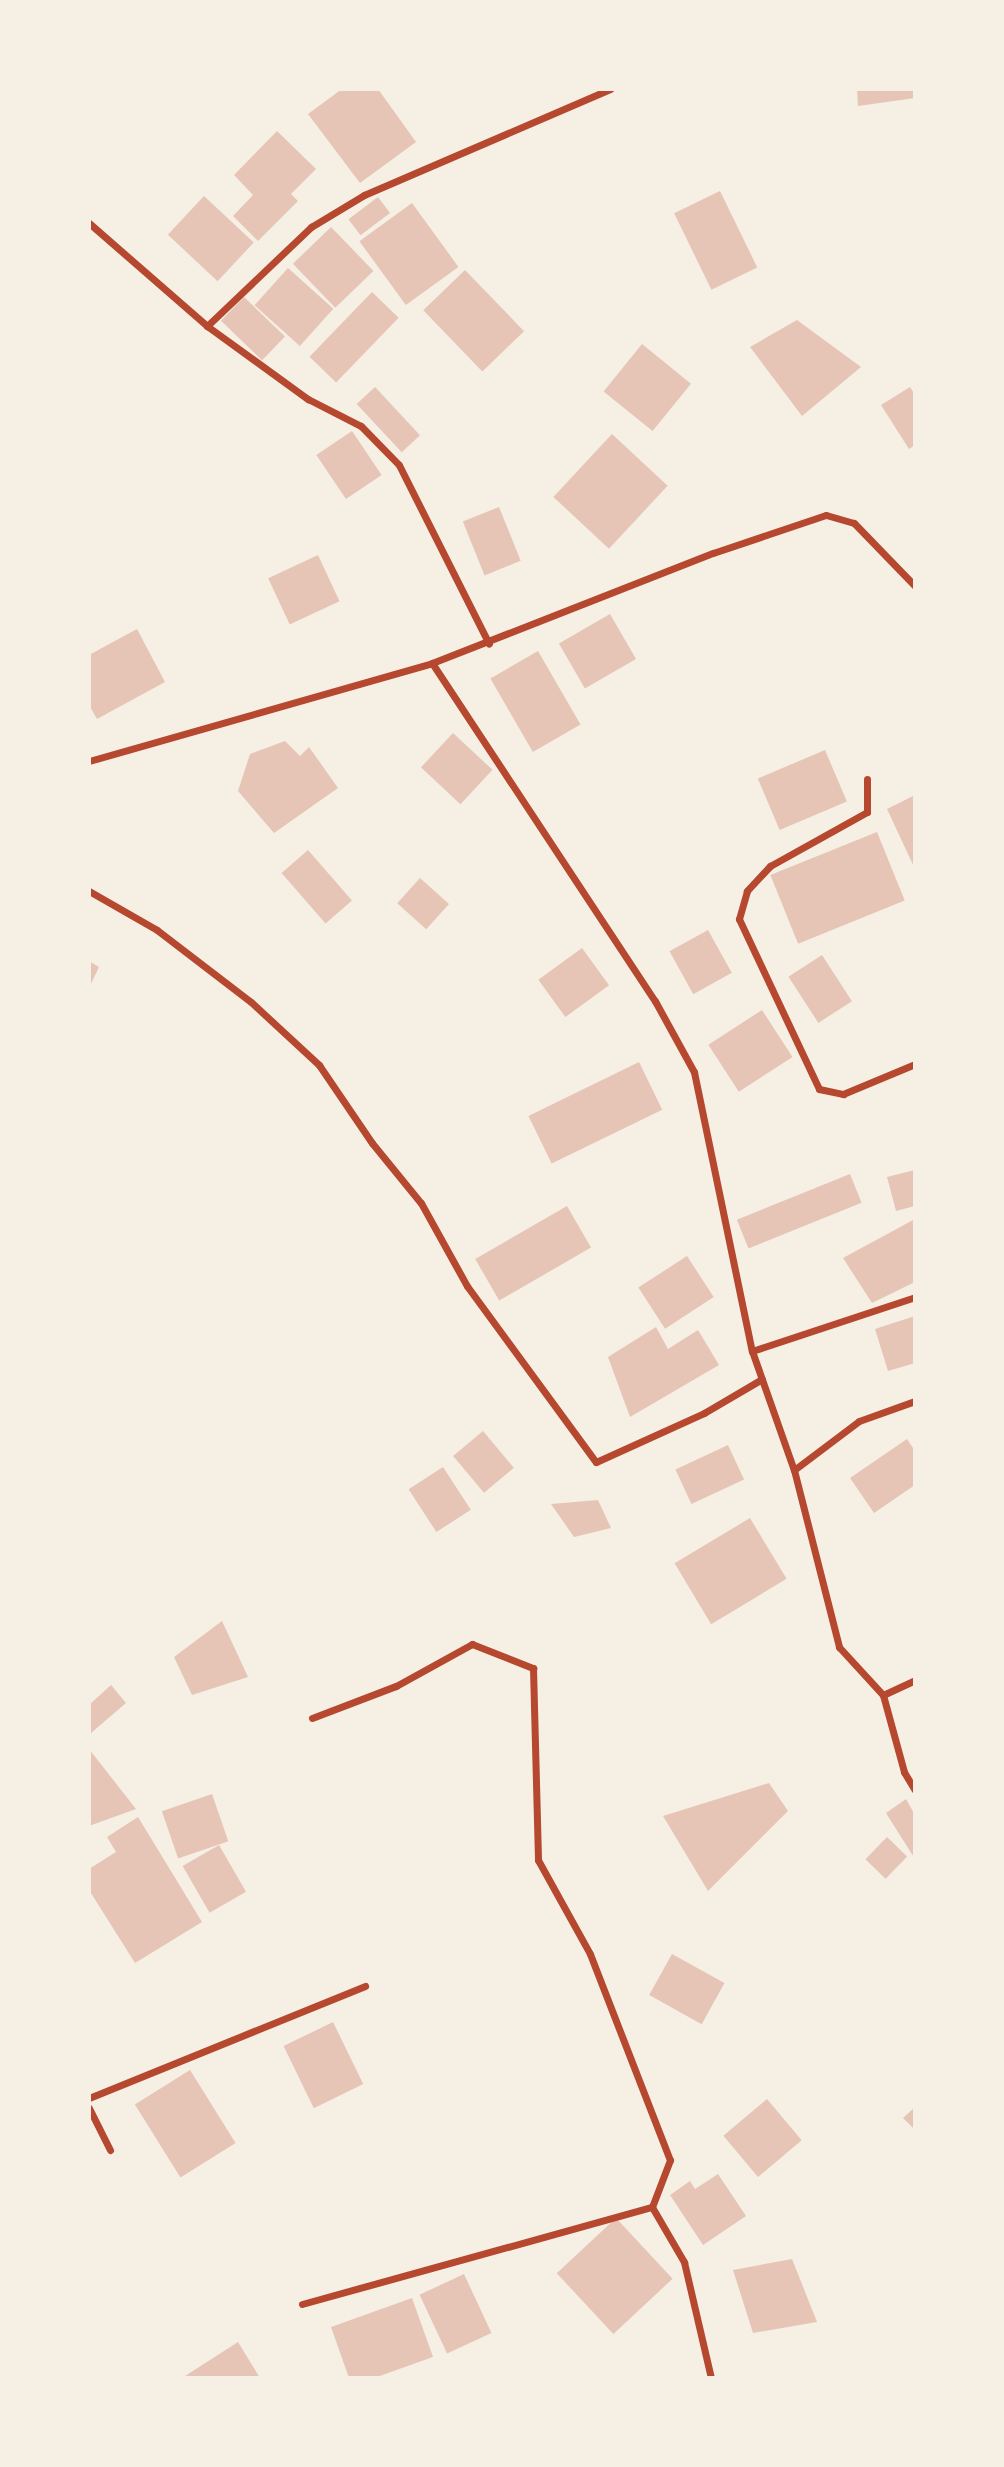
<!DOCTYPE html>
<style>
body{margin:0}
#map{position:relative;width:1004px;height:2467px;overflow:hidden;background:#f6efe4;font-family:"IBM Plex Serif",serif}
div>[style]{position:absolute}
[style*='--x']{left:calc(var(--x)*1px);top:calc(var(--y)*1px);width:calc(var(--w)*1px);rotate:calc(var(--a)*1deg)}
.building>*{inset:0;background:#e6c5b7;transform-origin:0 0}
.minor>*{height:7px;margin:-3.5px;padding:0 3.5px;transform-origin:3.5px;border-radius:3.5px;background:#b5482f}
span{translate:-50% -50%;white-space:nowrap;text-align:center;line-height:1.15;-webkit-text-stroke:6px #f6efe4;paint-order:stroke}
.frame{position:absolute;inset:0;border:91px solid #f6efe4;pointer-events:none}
</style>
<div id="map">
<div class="building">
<i style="clip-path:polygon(342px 89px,378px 89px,416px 142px,360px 183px,308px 114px)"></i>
<i style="clip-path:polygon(857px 89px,915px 89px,915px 98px,858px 106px)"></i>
<i style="clip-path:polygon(277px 131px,316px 169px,291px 194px,298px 201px,258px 241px,233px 216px,253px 195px,234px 175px)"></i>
<i style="left:720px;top:191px;width:85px;height:51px;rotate:64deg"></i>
<i style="left:204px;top:196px;width:68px;height:53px;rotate:43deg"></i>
<i style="left:378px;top:197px;width:20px;height:37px;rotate:53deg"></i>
<i style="left:412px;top:203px;width:79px;height:65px;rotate:54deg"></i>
<i style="left:331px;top:227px;width:61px;height:53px;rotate:46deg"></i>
<i style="left:288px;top:268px;width:61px;height:50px;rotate:42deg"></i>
<i style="left:465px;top:270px;width:85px;height:58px;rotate:46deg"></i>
<i style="left:372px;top:292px;width:37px;height:90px;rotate:44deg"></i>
<i style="left:244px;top:297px;width:57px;height:33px;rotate:44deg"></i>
<i style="clip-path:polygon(797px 320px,861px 367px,802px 416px,750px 347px)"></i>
<i style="left:642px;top:344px;width:63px;height:61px;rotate:39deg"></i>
<i style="left:375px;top:387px;width:66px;height:25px;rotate:47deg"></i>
<i style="clip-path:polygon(910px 387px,915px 395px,915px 445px,909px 449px,881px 405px)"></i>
<i style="left:352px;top:431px;width:53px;height:43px;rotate:56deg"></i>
<i style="left:612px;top:434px;width:76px;height:86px;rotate:43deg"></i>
<i style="left:499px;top:507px;width:58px;height:39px;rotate:68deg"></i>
<i style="left:318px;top:555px;width:51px;height:55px;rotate:65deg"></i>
<i style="left:610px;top:614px;width:52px;height:59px;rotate:60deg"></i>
<i style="clip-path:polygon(137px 629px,165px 682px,97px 719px,89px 705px,89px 655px)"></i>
<i style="left:538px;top:651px;width:85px;height:55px;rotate:60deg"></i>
<i style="left:453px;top:733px;width:54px;height:47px;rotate:43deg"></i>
<i style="clip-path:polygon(285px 741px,300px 756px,309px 747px,338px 788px,274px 833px,238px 791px,250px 754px)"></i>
<i style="left:825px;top:750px;width:56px;height:73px;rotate:67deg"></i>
<i style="clip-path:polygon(915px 795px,915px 869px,887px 809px)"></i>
<i style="left:877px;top:832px;width:74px;height:115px;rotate:68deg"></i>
<i style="left:308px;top:850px;width:67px;height:35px;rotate:49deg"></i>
<i style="left:420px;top:878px;width:39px;height:34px;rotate:42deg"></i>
<i style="left:708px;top:930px;width:49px;height:44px;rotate:61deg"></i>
<i style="left:582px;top:948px;width:46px;height:54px;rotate:54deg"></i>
<i style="left:822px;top:955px;width:55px;height:40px;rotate:57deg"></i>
<i style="clip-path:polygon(89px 961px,99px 967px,89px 988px)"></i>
<i style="left:762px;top:1010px;width:56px;height:64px;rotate:57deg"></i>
<i style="left:639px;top:1062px;width:53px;height:123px;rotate:64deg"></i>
<i style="clip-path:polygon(915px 1170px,915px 1206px,896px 1211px,887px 1177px)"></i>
<i style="left:850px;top:1174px;width:31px;height:122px;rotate:68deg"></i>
<i style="left:567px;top:1206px;width:48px;height:106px;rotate:60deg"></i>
<i style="clip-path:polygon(915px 1219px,915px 1282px,872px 1303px,843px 1258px)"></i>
<i style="left:687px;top:1256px;width:49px;height:58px;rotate:57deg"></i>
<i style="clip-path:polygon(915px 1316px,915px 1363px,888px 1371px,875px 1329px)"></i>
<i style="clip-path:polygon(656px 1327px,668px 1349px,698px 1330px,719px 1365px,630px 1417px,608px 1357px)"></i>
<i style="left:483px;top:1431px;width:48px;height:39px;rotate:50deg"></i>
<i style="clip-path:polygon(907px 1439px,915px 1451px,915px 1485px,874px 1513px,850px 1478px)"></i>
<i style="left:728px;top:1445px;width:38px;height:58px;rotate:65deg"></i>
<i style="left:443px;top:1467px;width:51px;height:41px;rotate:57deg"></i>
<i style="clip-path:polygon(598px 1500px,611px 1528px,574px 1537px,551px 1504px)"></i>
<i style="left:750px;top:1518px;width:71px;height:88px;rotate:59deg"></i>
<i style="clip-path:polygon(222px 1621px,248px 1677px,192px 1695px,174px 1657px)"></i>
<i style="clip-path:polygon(111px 1685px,126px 1703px,91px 1733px,89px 1705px)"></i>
<i style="clip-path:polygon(89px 1749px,136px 1809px,89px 1826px)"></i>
<i style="clip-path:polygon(769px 1783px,788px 1811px,708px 1891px,663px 1816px)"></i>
<i style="left:212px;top:1794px;width:50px;height:53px;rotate:71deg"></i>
<i style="clip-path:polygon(906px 1799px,915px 1815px,915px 1859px,886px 1813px)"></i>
<i style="clip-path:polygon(138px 1817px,202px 1922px,135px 1963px,89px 1890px,89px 1869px,116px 1852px,107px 1837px)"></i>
<i style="left:887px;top:1837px;width:28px;height:31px;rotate:44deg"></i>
<i style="left:219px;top:1845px;width:54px;height:42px;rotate:60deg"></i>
<i style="left:672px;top:1954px;width:60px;height:47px;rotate:29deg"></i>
<i style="left:333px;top:2022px;width:69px;height:55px;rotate:64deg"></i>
<i style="left:190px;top:2070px;width:86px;height:65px;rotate:58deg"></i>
<i style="left:767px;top:2099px;width:54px;height:57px;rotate:50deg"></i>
<i style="clip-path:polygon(915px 2107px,915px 2130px,903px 2118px)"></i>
<i style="clip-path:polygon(718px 2174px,746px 2216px,703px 2245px,670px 2195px,690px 2181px,695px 2189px)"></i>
<i style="left:616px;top:2218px;width:83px;height:81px;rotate:47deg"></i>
<i style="clip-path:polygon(792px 2259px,817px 2322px,753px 2333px,733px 2270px)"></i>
<i style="left:464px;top:2274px;width:65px;height:49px;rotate:65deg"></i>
<i style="clip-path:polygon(412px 2298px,433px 2357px,374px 2378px,349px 2378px,331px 2327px)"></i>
<i style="clip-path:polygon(238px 2342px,260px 2378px,182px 2378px)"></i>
</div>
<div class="minor">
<i style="--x:89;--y:223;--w:157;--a:41.1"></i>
<i style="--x:207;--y:326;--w:125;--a:35.9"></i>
<i style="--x:308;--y:399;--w:59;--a:27"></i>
<i style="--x:361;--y:426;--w:54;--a:45.7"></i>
<i style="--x:399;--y:465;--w:200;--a:63.3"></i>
<i style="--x:207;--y:326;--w:144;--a:-43.6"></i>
<i style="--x:311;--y:227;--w:62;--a:-31.1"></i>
<i style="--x:364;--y:195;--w:268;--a:-23.3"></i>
<i style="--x:432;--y:663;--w:405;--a:56.6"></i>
<i style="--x:655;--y:1001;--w:81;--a:61.2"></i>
<i style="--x:694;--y:1072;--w:285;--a:78.3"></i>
<i style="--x:752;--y:1351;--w:126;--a:70.6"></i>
<i style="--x:794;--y:1470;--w:183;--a:75.7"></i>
<i style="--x:839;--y:1647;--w:65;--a:47.5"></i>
<i style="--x:883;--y:1695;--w:80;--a:74.7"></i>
<i style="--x:904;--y:1772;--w:21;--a:59"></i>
<i style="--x:89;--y:761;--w:357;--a:-15.9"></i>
<i style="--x:432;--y:663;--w:302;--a:-21.4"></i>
<i style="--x:713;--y:553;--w:119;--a:-18.6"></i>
<i style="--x:826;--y:515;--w:29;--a:16"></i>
<i style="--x:854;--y:523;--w:88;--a:45.9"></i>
<i style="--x:867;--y:779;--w:33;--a:90"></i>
<i style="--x:867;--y:812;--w:111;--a:150.9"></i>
<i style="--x:770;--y:866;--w:34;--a:133"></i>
<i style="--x:747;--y:891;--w:29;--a:106"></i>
<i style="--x:739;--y:919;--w:188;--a:64.8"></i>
<i style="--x:819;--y:1089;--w:25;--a:12"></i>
<i style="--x:843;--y:1094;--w:78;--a:-22.6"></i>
<i style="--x:89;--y:891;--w:78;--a:29.8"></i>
<i style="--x:157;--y:930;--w:118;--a:37.5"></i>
<i style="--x:251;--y:1002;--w:93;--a:42.8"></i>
<i style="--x:319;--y:1065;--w:94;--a:55.8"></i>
<i style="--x:372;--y:1143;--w:77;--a:50.8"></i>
<i style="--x:421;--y:1203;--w:95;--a:61"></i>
<i style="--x:467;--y:1286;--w:218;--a:53.8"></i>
<i style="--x:596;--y:1462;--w:119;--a:-24.4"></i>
<i style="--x:704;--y:1413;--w:67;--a:-30.4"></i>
<i style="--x:752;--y:1351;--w:172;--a:-18.3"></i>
<i style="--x:794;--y:1470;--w:81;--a:-37"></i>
<i style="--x:859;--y:1421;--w:59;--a:-19.7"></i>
<i style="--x:883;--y:1695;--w:35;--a:-25"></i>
<i style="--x:312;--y:1718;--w:90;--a:-20.9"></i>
<i style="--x:396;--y:1686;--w:87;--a:-28.9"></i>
<i style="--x:472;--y:1644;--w:66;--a:21.5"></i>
<i style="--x:533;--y:1668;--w:192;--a:88.5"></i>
<i style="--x:538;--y:1860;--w:107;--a:61"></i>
<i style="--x:590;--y:1954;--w:221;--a:68.8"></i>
<i style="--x:670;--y:2160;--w:50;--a:111"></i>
<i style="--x:89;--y:2098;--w:298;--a:-22.1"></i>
<i style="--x:89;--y:2108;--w:47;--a:63.4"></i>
<i style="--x:652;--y:2207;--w:64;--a:59.8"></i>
<i style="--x:684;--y:2262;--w:119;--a:76.9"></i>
<i style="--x:302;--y:2304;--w:363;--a:-15.5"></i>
</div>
<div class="frame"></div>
</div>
